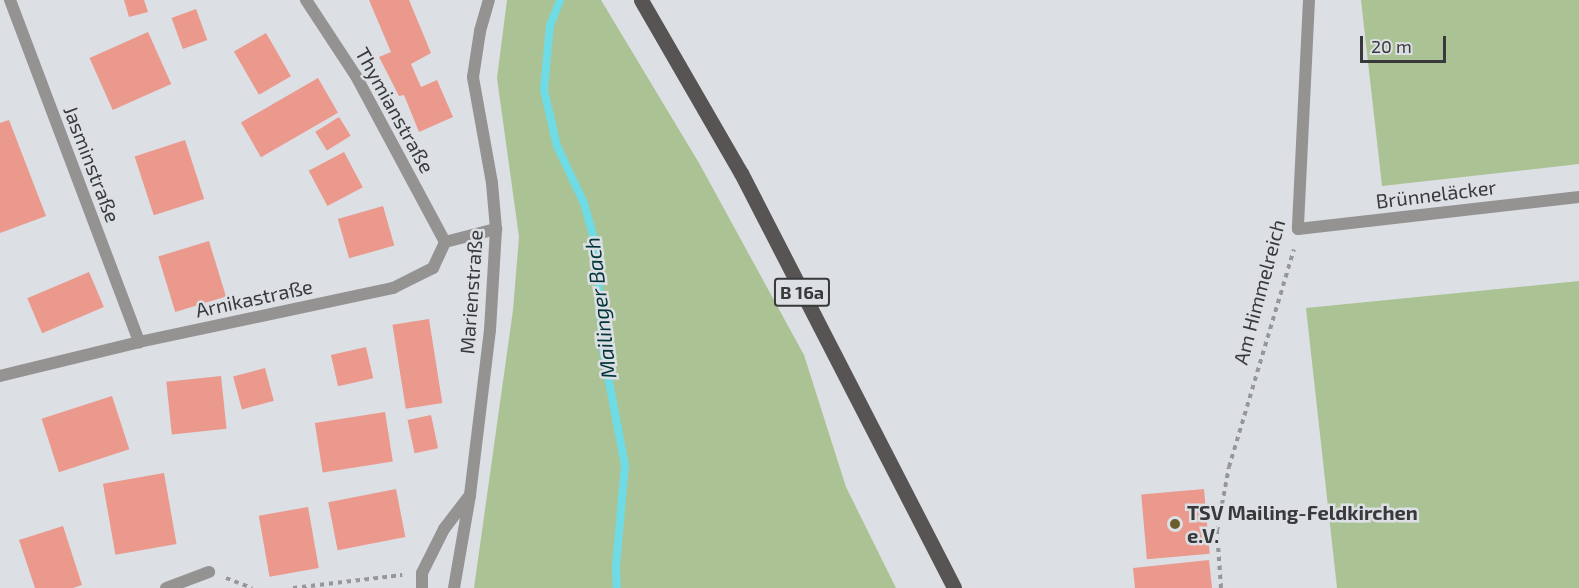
<!DOCTYPE html>
<meta charset="utf-8">
<style>
body{margin:0}
#map{position:relative;width:1579px;height:588px;overflow:hidden;background:#dcdfe3;font-family:"Exo 2",sans-serif}
div>[style]{position:absolute}
[style*='--x']{left:calc(var(--x)*1px);top:calc(var(--y)*1px);width:calc(var(--w)*1px);rotate:calc(var(--a)*1deg)}
.green>*{inset:0;background:#abc394}
.stream>*{height:8px;margin:-4px;padding:0 4px;transform-origin:4px;border-radius:4px;background:#6fdbe4}
.building>*{inset:0;background:#ea998c;transform-origin:0 0}
.path>*{height:4px;margin-top:-2px;transform-origin:0;background:repeating-linear-gradient(90deg,#95979b 0 4.5px,transparent 0 9px)}
.lane>*{height:12px;margin:-6px;padding:0 6px;transform-origin:6px;border-radius:6px;background:#959292}
.street>*{height:12px;margin:-6px;padding:0 6px;transform-origin:6px;border-radius:6px;background:#959292}
.primary>*{height:15px;margin:-7.5px;padding:0 7.5px;transform-origin:7.5px;border-radius:7.5px;background:#585453}
.dots>*{width:16px;height:16px;translate:-50% -50%;box-sizing:border-box;border:3px solid #dcdfe3;border-radius:50%}
span{translate:-50% -50%;white-space:nowrap;text-align:center;line-height:1.15;-webkit-text-stroke:5px #dcdfe3;paint-order:stroke}
.shield-label span{padding:2px 4px;background:#dcdfe3;border:2px solid;border-radius:4px;-webkit-text-stroke-width:0}
.shield-label{font-size:18px;color:#38393b;font-weight:700}
.street-label{font-size:20px;color:#38393b}
.poi-label{font-size:20px;color:#38393b;font-weight:700}
.left{translate:0 -50%;text-align:left}
.water-label{font-size:21px;color:#003639;font-style:italic}
.scale{position:absolute;left:1360px;top:36px;width:86px;height:27px;box-sizing:border-box;border:3px solid #38393b;border-top:0;padding-left:8px;font-size:18px;line-height:21px;white-space:nowrap;color:#38393b;-webkit-text-stroke:4px #dcdfe3;paint-order:stroke}
</style>
<div id="map">
<div class="green">
<i style="clip-path:polygon(507px 0,601px 0,699px 163px,804px 355px,846px 487px,896px 588px,474px 588px,513px 310px,519px 237px,497px 78px)"></i>
<i style="clip-path:polygon(1361px 0,1579px 0,1579px 164px,1382px 186px)"></i>
<i style="clip-path:polygon(1579px 281px,1579px 588px,1337px 588px,1306px 308px)"></i>
</div>
<div class="stream">
<i style="--x:560;--y:0;--w:28;--a:111"></i>
<i style="--x:550;--y:26;--w:64;--a:95.4"></i>
<i style="--x:544;--y:90;--w:57;--a:76.9"></i>
<i style="--x:557;--y:146;--w:63;--a:64.7"></i>
<i style="--x:584;--y:203;--w:45;--a:74.4"></i>
<i style="--x:596;--y:246;--w:104;--a:86.1"></i>
<i style="--x:603;--y:350;--w:117;--a:79.2"></i>
<i style="--x:625;--y:465;--w:100;--a:95.1"></i>
<i style="--x:616;--y:565;--w:23;--a:88"></i>
</div>
<div class="building">
<i style="clip-path:polygon(124px 0,144px 0,148px 12px,129px 17px)"></i>
<i style="clip-path:polygon(369px 0,409px 0,431px 53px,411px 64px,421px 87px,437px 80px,453px 117px,419px 132px,404px 95px,399px 96px,379px 57px,391px 52px)"></i>
<i style="left:196px;top:9px;width:33px;height:26px;rotate:70deg"></i>
<i style="left:148px;top:32px;width:57px;height:64px;rotate:66deg"></i>
<i style="left:266px;top:33px;width:50px;height:37px;rotate:60deg"></i>
<i style="left:318px;top:78px;width:40px;height:89px;rotate:60deg"></i>
<i style="left:339px;top:117px;width:22px;height:28px;rotate:58deg"></i>
<i style="clip-path:polygon(9px 120px,46px 216px,0 233px,0 123px)"></i>
<i style="left:185px;top:140px;width:62px;height:53px;rotate:72deg"></i>
<i style="left:344px;top:152px;width:40px;height:40px;rotate:62deg"></i>
<i style="left:383px;top:206px;width:41px;height:47px;rotate:74deg"></i>
<i style="left:209px;top:241px;width:58px;height:53px;rotate:73deg"></i>
<i style="left:89px;top:272px;width:38px;height:67px;rotate:67deg"></i>
<i style="left:429px;top:319px;width:85px;height:37px;rotate:81deg"></i>
<i style="left:366px;top:347px;width:32px;height:36px;rotate:77deg"></i>
<i style="left:265px;top:368px;width:34px;height:33px;rotate:75deg"></i>
<i style="left:221px;top:376px;width:53px;height:55px;rotate:84deg"></i>
<i style="left:112px;top:396px;width:56px;height:74px;rotate:72deg"></i>
<i style="left:385px;top:412px;width:50px;height:71px;rotate:81deg"></i>
<i style="left:431px;top:415px;width:34px;height:24px;rotate:78deg"></i>
<i style="left:164px;top:473px;width:72px;height:62px;rotate:80deg"></i>
<i style="left:396px;top:489px;width:49px;height:69px;rotate:79deg"></i>
<i style="left:1204px;top:489px;width:65px;height:63px;rotate:85deg"></i>
<i style="left:308px;top:507px;width:62px;height:50px;rotate:80deg"></i>
<i style="clip-path:polygon(63px 526px,82px 585px,73px 588px,35px 588px,19px 540px)"></i>
<i style="clip-path:polygon(1209px 560px,1212px 588px,1135px 588px,1133px 568px)"></i>
</div>
<div class="path">
<i style="--x:226;--y:578;--w:28;--a:21"></i>
<i style="--x:293;--y:588;--w:110;--a:-6.8"></i>
<i style="--x:1221;--y:588;--w:57;--a:-94"></i>
<i style="--x:1217;--y:531;--w:65;--a:-79.4"></i>
<i style="--x:1229;--y:467;--w:227;--a:-73.4"></i>
</div>
<div class="lane">
<i style="--x:422;--y:588;--w:15;--a:-90"></i>
<i style="--x:422;--y:573;--w:49;--a:-63.4"></i>
<i style="--x:444;--y:529;--w:43;--a:-52.6"></i>
</div>
<div class="street">
<i style="--x:10;--y:0;--w:366;--a:69.3"></i>
<i style="--x:306;--y:0;--w:91;--a:56.7"></i>
<i style="--x:356;--y:76;--w:188;--a:61.8"></i>
<i style="--x:1309;--y:0;--w:229;--a:92.8"></i>
<i style="--x:1298;--y:229;--w:283;--a:-6.5"></i>
<i style="--x:0;--y:376;--w:143;--a:-13.7"></i>
<i style="--x:139;--y:342;--w:260;--a:-12"></i>
<i style="--x:393;--y:288;--w:45;--a:-26.6"></i>
<i style="--x:433;--y:268;--w:29;--a:-65"></i>
<i style="--x:445;--y:242;--w:53;--a:-14.3"></i>
<i style="--x:166;--y:588;--w:46;--a:-20.4"></i>
<i style="--x:454;--y:588;--w:94;--a:-80.2"></i>
<i style="--x:470;--y:495;--w:166;--a:-83.1"></i>
<i style="--x:490;--y:330;--w:101;--a:-86.6"></i>
<i style="--x:496;--y:229;--w:46;--a:-95"></i>
<i style="--x:492;--y:183;--w:108;--a:-100.2"></i>
<i style="--x:473;--y:77;--w:47;--a:-81.3"></i>
<i style="--x:480;--y:31;--w:32;--a:-74"></i>
</div>
<div class="primary">
<i style="--x:641;--y:0;--w:200;--a:60"></i>
<i style="--x:741;--y:173;--w:466;--a:62.8"></i>
</div>
<div class="dots">
<i style="left:1175px;top:524px;background:#6a5f2c"></i>
</div>
<div class="shield-label">
<span style="left:802px;top:292px">B 16a</span>
</div>
<div class="street-label">
<span style="left:395px;top:110px;rotate:61deg">Thymianstraße</span>
<span style="left:92px;top:164px;rotate:69deg">Jasminstraße</span>
<span style="left:1436px;top:194px;rotate:-7deg">Brünneläcker</span>
<span style="left:471px;top:292px;rotate:-86deg">Marienstraße</span>
<span style="left:1259px;top:292px;rotate:-75deg">Am Himmelreich</span>
<span style="left:254px;top:298px;rotate:-12deg">Arnikastraße</span>
</div>
<div class="poi-label">
<span class="left" style="left:1187px;top:524px">TSV Mailing-Feldkirchen<br>e.V.</span>
</div>
<div class="water-label">
<span style="left:600px;top:308px;rotate:-97deg">Mailinger Bach</span>
</div>
<div class="scale">20 m</div>
</div>
